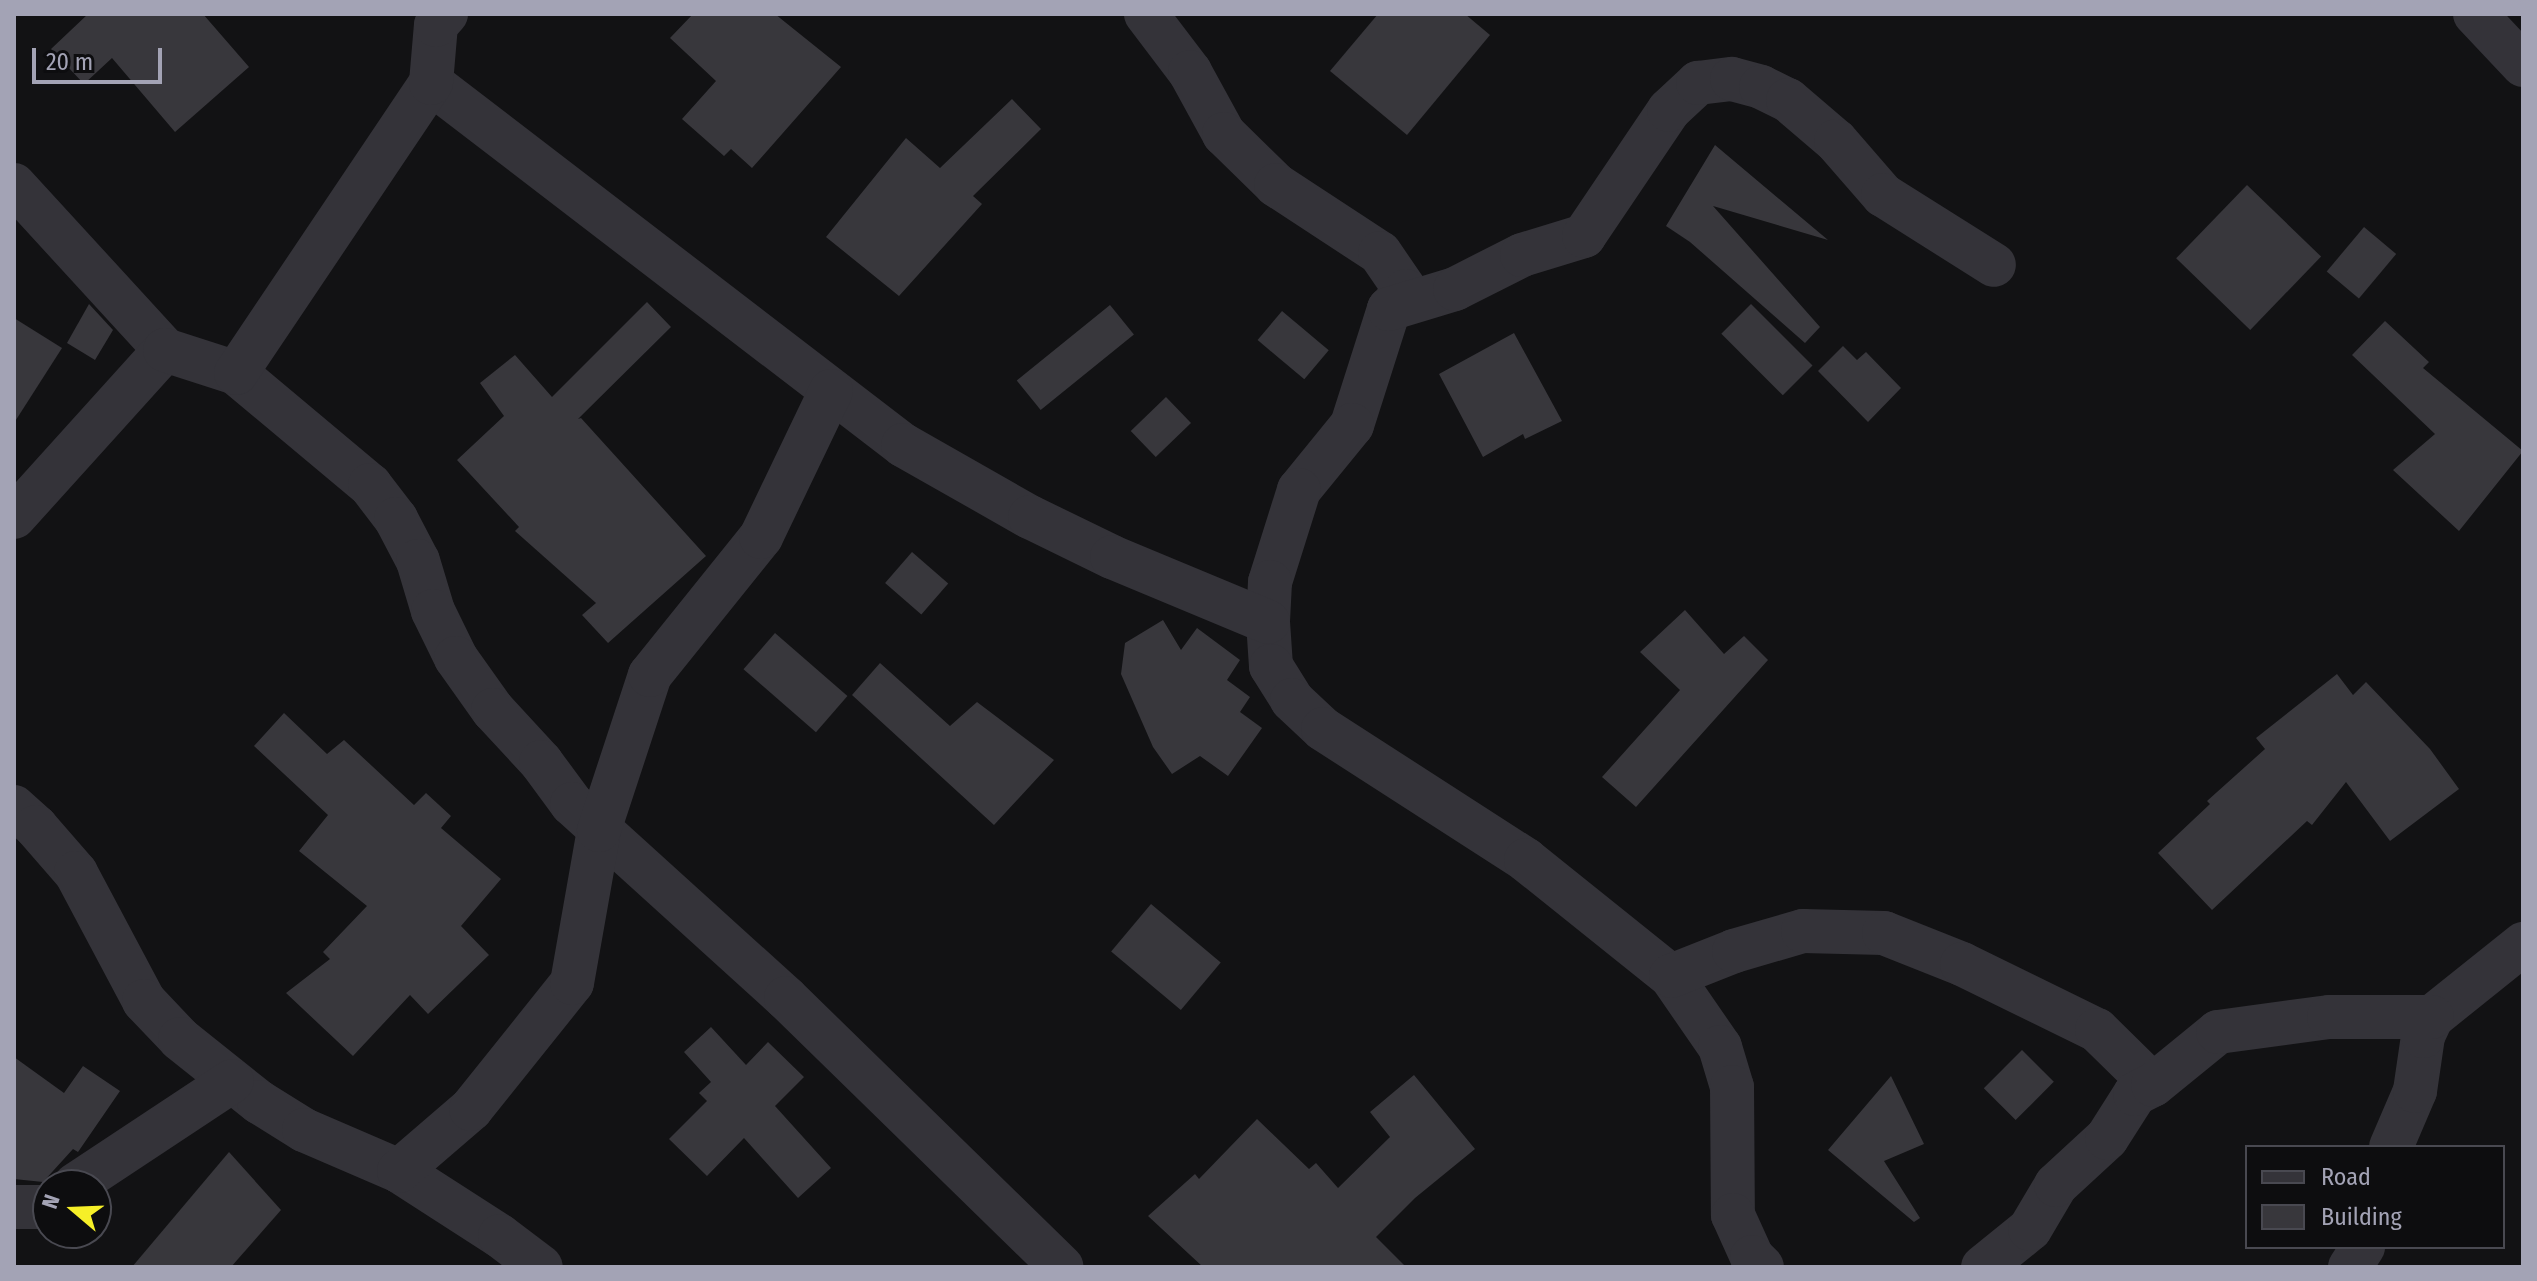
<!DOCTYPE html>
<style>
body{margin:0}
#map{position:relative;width:2537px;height:1281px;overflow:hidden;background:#121214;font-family:"Fira Sans Condensed",sans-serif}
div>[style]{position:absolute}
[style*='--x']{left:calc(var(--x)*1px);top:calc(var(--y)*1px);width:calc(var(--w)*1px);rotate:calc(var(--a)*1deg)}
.building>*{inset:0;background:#38373c;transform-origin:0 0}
.minor>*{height:44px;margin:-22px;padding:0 22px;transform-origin:22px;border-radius:22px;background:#343339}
span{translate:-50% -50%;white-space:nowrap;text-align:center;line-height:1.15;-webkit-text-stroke:8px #0d0d0f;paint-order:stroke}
.frame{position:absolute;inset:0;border:16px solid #a3a3b5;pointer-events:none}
.legend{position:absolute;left:2245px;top:1145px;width:260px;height:104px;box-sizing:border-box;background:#0d0d0f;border:2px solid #494951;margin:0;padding:10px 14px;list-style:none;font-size:24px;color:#a3a3b5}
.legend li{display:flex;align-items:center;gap:16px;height:40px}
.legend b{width:40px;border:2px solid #494951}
.north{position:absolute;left:32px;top:1169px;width:80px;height:80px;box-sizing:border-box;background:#0d0d0f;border:2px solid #494951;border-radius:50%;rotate:289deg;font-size:22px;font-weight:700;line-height:32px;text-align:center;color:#a3a3b5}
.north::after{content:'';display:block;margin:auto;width:28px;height:36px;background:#f6ef28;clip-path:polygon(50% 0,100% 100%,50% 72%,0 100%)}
.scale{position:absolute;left:32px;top:48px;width:130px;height:36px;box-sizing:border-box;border:4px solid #a3a3b5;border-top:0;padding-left:10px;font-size:24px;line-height:28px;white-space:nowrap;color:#a3a3b5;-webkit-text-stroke:6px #0d0d0f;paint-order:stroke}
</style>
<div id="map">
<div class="building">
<i style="clip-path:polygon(88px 14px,203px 14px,249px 67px,175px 132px,112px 58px,84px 84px,51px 49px)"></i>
<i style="clip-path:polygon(693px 14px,775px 14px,841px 67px,752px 168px,731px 149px,724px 156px,682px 119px,716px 81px,670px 38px)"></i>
<i style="clip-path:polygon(1378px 14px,1465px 14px,1490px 35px,1407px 135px,1330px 71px)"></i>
<i style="clip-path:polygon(1012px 99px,1041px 129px,973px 196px,982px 204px,899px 296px,826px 237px,906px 138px,940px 168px)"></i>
<i style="clip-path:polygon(1715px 145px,1828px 240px,1713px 206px,1820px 327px,1805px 343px,1690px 242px,1666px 226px)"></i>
<i style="left:2247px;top:185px;width:103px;height:102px;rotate:44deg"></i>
<i style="left:2364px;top:227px;width:42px;height:58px;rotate:40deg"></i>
<i style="clip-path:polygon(647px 302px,671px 327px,578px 419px,581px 418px,706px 556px,608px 643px,582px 615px,596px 603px,515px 531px,519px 527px,457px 460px,504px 416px,480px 383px,515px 355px,552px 397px)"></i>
<i style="clip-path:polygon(89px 304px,113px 330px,95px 360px,67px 343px)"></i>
<i style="left:1751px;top:304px;width:87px;height:42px;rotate:45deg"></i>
<i style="left:1110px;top:305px;width:38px;height:120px;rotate:51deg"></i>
<i style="left:1282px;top:311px;width:61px;height:38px;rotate:40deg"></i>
<i style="clip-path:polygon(14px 318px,62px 348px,14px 423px)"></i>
<i style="clip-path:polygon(2385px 321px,2429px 362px,2423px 368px,2523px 451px,2459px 531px,2393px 470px,2435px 434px,2352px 355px)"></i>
<i style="clip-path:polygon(1514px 333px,1562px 421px,1525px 439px,1523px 434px,1483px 457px,1439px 374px)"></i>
<i style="clip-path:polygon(1843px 346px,1857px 360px,1866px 352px,1901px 388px,1868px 422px,1818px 371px)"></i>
<i style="left:1166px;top:397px;width:36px;height:49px;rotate:46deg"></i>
<i style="left:912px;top:552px;width:48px;height:41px;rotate:41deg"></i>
<i style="clip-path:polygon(1685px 610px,1724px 654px,1744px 636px,1768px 660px,1636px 807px,1602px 777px,1680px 690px,1640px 652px)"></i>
<i style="clip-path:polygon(1163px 620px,1181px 650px,1197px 628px,1240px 660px,1227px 680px,1250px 697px,1240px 712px,1262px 728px,1228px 776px,1200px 756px,1172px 774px,1153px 747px,1121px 674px,1125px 643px)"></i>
<i style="left:775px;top:633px;width:96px;height:48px;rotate:41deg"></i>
<i style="clip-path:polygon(880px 663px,950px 726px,977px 702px,1054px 760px,994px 825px,852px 695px)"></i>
<i style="clip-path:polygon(2337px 674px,2353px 695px,2366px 682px,2430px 749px,2459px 789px,2390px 841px,2346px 782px,2312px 825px,2307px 821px,2212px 910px,2158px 853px,2210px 804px,2207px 801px,2265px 749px,2256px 738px)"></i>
<i style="clip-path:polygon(284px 713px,327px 754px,344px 740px,414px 805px,426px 793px,451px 816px,441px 828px,501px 879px,461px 926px,489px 955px,428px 1014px,410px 995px,353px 1056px,286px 993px,330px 959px,323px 952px,367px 906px,299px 851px,328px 815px,254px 746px)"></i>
<i style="left:1151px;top:904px;width:91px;height:62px;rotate:40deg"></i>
<i style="clip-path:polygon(711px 1027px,746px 1065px,768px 1042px,804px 1077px,775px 1106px,831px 1168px,798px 1198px,744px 1138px,707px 1176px,669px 1139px,707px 1101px,699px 1093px,711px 1082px,684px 1052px)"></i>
<i style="left:2022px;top:1050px;width:45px;height:54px;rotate:45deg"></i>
<i style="clip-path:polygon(14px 1057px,64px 1093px,83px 1066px,120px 1091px,78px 1152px,73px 1149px,43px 1182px,14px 1179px)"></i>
<i style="clip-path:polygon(1414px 1075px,1475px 1149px,1415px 1198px,1376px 1237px,1406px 1267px,1203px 1267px,1148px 1216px,1195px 1174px,1199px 1179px,1257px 1119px,1309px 1169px,1316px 1163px,1338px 1188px,1390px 1137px,1370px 1112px)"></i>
<i style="clip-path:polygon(1891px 1076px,1924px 1144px,1884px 1161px,1920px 1218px,1914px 1222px,1828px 1150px)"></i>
<i style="clip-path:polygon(229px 1152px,281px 1210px,231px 1267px,132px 1267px)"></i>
</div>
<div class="minor">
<i style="--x:1146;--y:14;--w:73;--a:52.8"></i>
<i style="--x:1190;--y:72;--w:71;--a:61.3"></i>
<i style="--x:1224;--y:134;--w:73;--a:44.4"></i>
<i style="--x:1276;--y:185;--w:124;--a:33.2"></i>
<i style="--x:1380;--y:253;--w:46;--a:55.6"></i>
<i style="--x:1406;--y:291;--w:25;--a:133"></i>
<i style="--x:1389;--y:309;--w:122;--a:107.7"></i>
<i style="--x:1352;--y:425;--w:84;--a:129.2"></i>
<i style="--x:1299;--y:490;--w:96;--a:107.5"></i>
<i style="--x:1270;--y:582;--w:40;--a:92.9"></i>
<i style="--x:1268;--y:622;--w:44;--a:86.1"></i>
<i style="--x:1271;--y:666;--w:40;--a:58"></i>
<i style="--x:1292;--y:700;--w:42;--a:43.1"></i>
<i style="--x:1323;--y:729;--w:242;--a:32.8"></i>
<i style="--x:1526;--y:860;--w:186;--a:38.7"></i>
<i style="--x:1671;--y:976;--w:86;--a:55.4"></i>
<i style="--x:1720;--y:1047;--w:42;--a:73.3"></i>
<i style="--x:1732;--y:1087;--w:128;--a:89.6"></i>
<i style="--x:1733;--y:1215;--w:46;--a:65.7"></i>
<i style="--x:1752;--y:1257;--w:14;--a:45"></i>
<i style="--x:2475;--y:14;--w:70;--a:46.7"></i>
<i style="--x:431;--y:83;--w:595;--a:37.49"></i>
<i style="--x:903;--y:445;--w:146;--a:29.6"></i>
<i style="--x:1030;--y:517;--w:91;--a:26"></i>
<i style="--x:1112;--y:557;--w:169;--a:22.6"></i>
<i style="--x:14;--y:185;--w:224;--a:47.5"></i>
<i style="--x:1389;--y:309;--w:69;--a:-16.9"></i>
<i style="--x:1455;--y:289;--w:75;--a:-26.9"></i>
<i style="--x:1522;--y:255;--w:65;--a:-17"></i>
<i style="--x:1584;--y:236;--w:152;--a:-56"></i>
<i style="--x:1669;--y:110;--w:40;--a:-43"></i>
<i style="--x:1698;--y:83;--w:34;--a:-7"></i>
<i style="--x:1732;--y:79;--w:30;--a:15"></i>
<i style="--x:1761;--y:87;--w:30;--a:26"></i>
<i style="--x:1788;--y:100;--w:63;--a:40.5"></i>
<i style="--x:1836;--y:141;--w:72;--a:49"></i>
<i style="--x:1883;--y:195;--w:131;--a:32.2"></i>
<i style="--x:236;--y:373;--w:175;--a:39.9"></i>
<i style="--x:370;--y:485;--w:43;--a:52.6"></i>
<i style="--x:396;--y:519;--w:47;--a:62.4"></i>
<i style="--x:418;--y:561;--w:52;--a:73.3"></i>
<i style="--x:433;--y:611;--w:52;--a:63.9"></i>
<i style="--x:456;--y:658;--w:64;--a:54.6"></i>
<i style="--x:493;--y:710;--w:71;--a:47.3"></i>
<i style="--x:541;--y:762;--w:52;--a:53.6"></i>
<i style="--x:572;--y:804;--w:289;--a:42.2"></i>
<i style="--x:786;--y:998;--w:385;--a:44.3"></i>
<i style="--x:14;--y:517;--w:225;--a:-47.9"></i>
<i style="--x:165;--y:350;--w:75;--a:17.9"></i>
<i style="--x:236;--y:373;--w:349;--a:-56.1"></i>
<i style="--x:431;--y:83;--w:58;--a:-85.1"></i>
<i style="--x:436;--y:25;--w:15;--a:-48"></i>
<i style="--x:14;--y:807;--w:30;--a:42"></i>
<i style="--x:36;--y:827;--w:61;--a:49"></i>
<i style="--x:76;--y:873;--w:145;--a:62"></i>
<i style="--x:144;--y:1001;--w:52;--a:46.5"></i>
<i style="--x:180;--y:1039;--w:101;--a:38.6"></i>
<i style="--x:259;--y:1102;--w:53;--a:31.9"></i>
<i style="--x:304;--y:1130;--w:103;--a:23.3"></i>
<i style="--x:399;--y:1171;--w:120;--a:32.8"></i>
<i style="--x:500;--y:1236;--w:51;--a:37.1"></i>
<i style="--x:1671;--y:976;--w:68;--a:-21.6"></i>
<i style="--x:1734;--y:951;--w:72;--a:-16.2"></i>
<i style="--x:1803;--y:931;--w:81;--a:1.4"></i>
<i style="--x:1884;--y:933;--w:84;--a:21.7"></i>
<i style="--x:1962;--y:964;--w:150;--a:26.1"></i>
<i style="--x:2097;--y:1030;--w:78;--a:44.5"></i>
<i style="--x:2391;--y:1147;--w:61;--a:-66.8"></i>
<i style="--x:2415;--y:1091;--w:56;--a:-81.7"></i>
<i style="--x:2423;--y:1036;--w:21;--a:-65"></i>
<i style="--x:2432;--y:1017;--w:117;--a:-38.7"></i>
<i style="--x:399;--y:1171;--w:95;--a:-40.7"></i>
<i style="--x:471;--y:1109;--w:161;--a:-51.3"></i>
<i style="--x:572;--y:983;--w:155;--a:-80"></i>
<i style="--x:599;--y:830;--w:163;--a:-71.8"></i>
<i style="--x:650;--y:675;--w:177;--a:-51.2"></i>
<i style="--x:761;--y:537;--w:162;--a:-64.4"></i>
<i style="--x:75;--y:1185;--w:188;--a:-33.5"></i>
<i style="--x:14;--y:1207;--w:34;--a:0"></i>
<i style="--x:1983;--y:1267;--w:60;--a:-39"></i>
<i style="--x:2030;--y:1229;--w:51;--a:-59.4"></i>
<i style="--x:2056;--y:1185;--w:69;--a:-42.7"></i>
<i style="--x:2107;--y:1138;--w:52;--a:-57.5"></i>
<i style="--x:2135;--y:1094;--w:20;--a:-27"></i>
<i style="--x:2153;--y:1085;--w:84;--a:-39.2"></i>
<i style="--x:2218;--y:1032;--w:112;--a:-7.7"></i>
<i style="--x:2329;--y:1017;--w:103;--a:0"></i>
<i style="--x:2350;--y:1267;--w:24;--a:-57"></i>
</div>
<div class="frame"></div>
<ul class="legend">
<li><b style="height:10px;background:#343339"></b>Road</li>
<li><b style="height:22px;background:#38373c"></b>Building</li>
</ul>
<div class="north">N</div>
<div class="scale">20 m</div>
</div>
